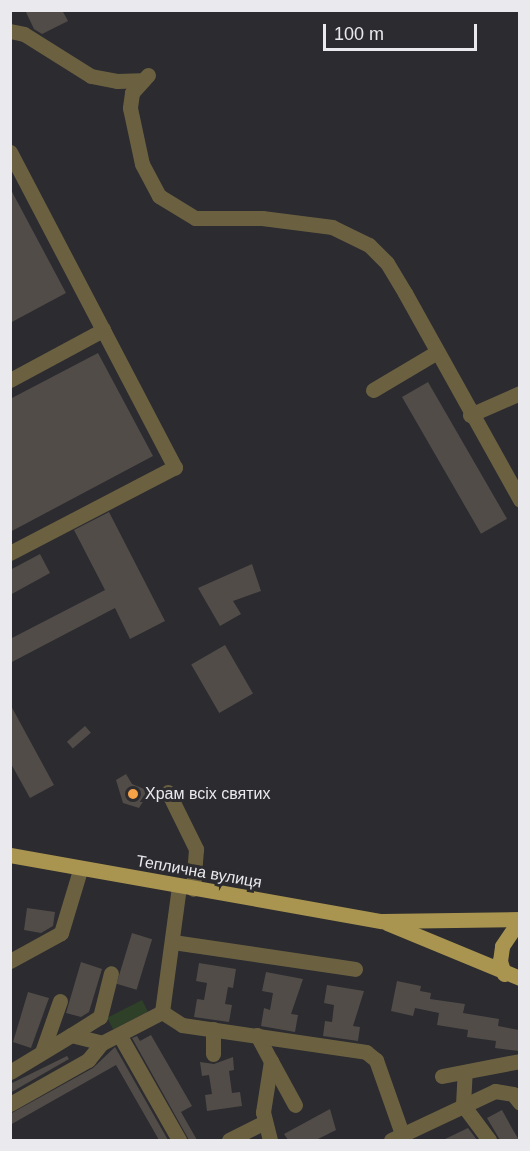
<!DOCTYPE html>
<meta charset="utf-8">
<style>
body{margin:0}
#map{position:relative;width:530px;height:1151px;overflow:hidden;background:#2b2b30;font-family:Helvetica,sans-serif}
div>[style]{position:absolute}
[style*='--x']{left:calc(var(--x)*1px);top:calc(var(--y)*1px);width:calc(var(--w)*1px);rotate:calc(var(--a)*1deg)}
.green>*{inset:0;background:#2e4128;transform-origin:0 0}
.building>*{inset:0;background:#514c48;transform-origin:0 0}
.minor>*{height:15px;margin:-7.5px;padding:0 7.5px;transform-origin:7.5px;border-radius:7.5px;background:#6b6141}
.major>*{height:15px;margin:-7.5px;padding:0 7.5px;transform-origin:7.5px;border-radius:7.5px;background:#a9954f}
.dots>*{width:16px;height:16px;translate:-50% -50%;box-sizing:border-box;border:3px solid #2b2b30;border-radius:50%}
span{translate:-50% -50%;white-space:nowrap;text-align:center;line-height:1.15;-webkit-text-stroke:6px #2b2b30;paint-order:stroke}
.poi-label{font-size:16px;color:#eae9ed}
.left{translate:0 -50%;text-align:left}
.street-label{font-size:16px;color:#eae9ed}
.frame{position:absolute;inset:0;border:12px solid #eae9ed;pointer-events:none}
.scale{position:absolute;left:323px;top:24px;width:154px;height:27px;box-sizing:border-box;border:3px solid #eae9ed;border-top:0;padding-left:8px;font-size:18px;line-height:21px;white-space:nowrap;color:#eae9ed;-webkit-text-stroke:4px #2b2b30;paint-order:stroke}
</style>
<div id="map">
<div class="green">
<i style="left:142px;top:1000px;width:13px;height:39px;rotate:63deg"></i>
</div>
<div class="building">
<i style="clip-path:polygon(25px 10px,62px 10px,68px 21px,42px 34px,34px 29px)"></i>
<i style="clip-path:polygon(10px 188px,66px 293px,10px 323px)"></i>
<i style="clip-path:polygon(98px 353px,153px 456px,10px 532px,10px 399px)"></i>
<i style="left:428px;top:382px;width:158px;height:30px;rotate:60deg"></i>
<i style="clip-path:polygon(109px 512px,165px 621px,130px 639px,115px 608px,10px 663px,10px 639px,105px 590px,74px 530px)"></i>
<i style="clip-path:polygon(40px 554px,50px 573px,10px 595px,10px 570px)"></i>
<i style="clip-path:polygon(252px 564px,261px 591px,233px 601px,241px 614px,220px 626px,198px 588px)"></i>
<i style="left:225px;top:645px;width:56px;height:39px;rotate:60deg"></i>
<i style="clip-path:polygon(10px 704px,54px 785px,30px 798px,10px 762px)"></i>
<i style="left:85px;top:726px;width:9px;height:24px;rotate:49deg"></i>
<i style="clip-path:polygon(126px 774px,132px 784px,144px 789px,146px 797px,139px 808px,123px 803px,116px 780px)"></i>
<i style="clip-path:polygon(27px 908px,55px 912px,53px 926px,41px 933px,24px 930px)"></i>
<i style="left:132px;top:933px;width:21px;height:53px;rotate:17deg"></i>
<i style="clip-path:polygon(81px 962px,102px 969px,89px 1012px,81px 1017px,66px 1013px)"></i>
<i style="clip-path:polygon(199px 963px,236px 969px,233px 988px,228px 987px,225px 1004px,232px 1005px,229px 1022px,194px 1017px,197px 999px,204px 1000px,207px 983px,196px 981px)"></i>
<i style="clip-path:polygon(266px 972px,303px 979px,291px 1014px,298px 1015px,295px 1032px,261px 1026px,264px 1008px,270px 1010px,273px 993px,262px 991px)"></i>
<i style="clip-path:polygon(397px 981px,421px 986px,420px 991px,431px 993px,430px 999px,465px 1004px,463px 1013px,499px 1019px,498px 1026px,519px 1030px,519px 1051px,495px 1048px,496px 1041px,467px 1037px,468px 1030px,437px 1025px,439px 1013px,415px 1008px,413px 1016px,391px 1011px)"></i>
<i style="clip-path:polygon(327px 985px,364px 991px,353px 1026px,360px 1027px,358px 1041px,323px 1036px,325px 1021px,332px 1022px,334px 1005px,324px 1003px)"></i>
<i style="clip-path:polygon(28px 992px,49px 998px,31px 1048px,13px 1042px)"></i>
<i style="clip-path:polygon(151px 1035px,192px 1106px,181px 1112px,197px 1140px,189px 1140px,132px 1038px,137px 1036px,140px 1041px)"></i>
<i style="clip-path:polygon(115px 1047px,168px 1140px,159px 1140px,116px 1065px,10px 1125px,10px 1114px,93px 1068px)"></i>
<i style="clip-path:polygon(67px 1056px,69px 1059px,10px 1093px,10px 1084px)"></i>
<i style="clip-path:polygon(233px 1057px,234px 1070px,229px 1071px,232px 1093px,240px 1092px,242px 1106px,207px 1111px,205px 1095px,212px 1094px,209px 1075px,202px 1076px,200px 1062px,214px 1064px)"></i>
<i style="clip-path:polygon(330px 1109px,336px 1130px,316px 1140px,288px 1140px,284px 1134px)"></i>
<i style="clip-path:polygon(502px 1110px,513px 1130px,519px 1140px,500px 1140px,487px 1118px)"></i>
<i style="clip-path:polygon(468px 1128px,477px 1140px,443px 1140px)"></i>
</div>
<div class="minor">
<i style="--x:10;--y:31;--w:14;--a:12"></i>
<i style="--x:24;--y:34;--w:79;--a:32.1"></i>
<i style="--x:91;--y:76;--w:26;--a:11"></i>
<i style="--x:117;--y:81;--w:23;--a:-2"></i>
<i style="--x:148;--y:75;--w:24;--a:132"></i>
<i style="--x:132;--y:93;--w:15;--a:98"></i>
<i style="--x:130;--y:108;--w:57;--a:77.9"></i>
<i style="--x:142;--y:164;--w:36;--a:62"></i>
<i style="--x:159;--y:196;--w:42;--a:31.4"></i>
<i style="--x:195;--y:218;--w:67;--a:0"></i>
<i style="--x:262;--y:218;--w:71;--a:7.3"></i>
<i style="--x:332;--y:227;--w:41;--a:25.9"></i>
<i style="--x:369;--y:245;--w:25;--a:45"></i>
<i style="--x:387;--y:263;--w:35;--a:59"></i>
<i style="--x:405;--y:293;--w:237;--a:60.9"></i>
<i style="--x:10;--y:152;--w:356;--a:62.4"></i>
<i style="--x:175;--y:467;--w:186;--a:152.5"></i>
<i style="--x:10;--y:380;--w:106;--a:-28.3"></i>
<i style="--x:373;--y:390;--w:74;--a:-30.7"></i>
<i style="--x:470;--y:415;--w:55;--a:-23.7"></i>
<i style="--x:168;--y:792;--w:64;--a:63.8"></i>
<i style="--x:196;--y:849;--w:40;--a:94.3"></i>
<i style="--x:173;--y:942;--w:184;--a:8.4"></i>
<i style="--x:10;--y:961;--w:58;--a:-28.8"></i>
<i style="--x:61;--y:933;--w:66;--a:-73.2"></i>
<i style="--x:162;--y:1012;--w:126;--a:-82.3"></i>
<i style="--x:71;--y:1035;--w:34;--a:-32"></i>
<i style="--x:100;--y:1017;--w:45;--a:-76"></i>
<i style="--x:257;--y:1035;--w:30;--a:62"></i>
<i style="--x:271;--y:1061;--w:52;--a:98.9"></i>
<i style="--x:263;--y:1112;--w:29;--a:76"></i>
<i style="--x:120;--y:1036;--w:120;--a:60.4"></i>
<i style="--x:42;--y:1052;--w:54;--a:-70.6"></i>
<i style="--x:213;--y:1054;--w:25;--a:-90"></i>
<i style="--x:271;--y:1061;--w:50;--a:61.4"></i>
<i style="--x:10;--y:1072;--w:71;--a:-31.2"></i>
<i style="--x:71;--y:1035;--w:32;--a:14"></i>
<i style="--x:102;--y:1043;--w:68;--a:-27.3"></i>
<i style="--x:162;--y:1012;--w:24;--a:33"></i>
<i style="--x:182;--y:1025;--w:186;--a:8.3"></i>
<i style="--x:366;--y:1052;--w:13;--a:39"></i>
<i style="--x:376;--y:1060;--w:78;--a:70.6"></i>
<i style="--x:442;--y:1076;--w:79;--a:-10.9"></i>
<i style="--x:10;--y:1104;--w:90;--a:-29.4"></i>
<i style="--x:88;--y:1060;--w:22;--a:-51"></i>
<i style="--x:463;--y:1105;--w:44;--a:53.4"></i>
<i style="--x:463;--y:1105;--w:33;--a:-87"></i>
<i style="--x:229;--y:1140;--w:40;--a:-26.6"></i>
<i style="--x:391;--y:1140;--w:115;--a:-25.2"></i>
<i style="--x:495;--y:1091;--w:18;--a:9"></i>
<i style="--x:513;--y:1094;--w:11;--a:52"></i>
</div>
<div class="major">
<i style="--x:10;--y:855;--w:378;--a:10.1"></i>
<i style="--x:382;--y:921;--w:138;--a:-0.8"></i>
<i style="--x:387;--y:923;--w:144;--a:22.5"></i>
<i style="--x:504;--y:974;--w:14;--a:-107"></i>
<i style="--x:500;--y:961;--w:15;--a:-82"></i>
<i style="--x:502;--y:946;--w:32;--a:-56"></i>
</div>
<div class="dots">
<i style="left:133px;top:794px;background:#f6a247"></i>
</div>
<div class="poi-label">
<span class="left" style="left:145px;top:794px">Храм всіх святих</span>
</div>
<div class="street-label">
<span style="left:199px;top:872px;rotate:10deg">Теплична вулиця</span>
</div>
<div class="frame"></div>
<div class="scale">100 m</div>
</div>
